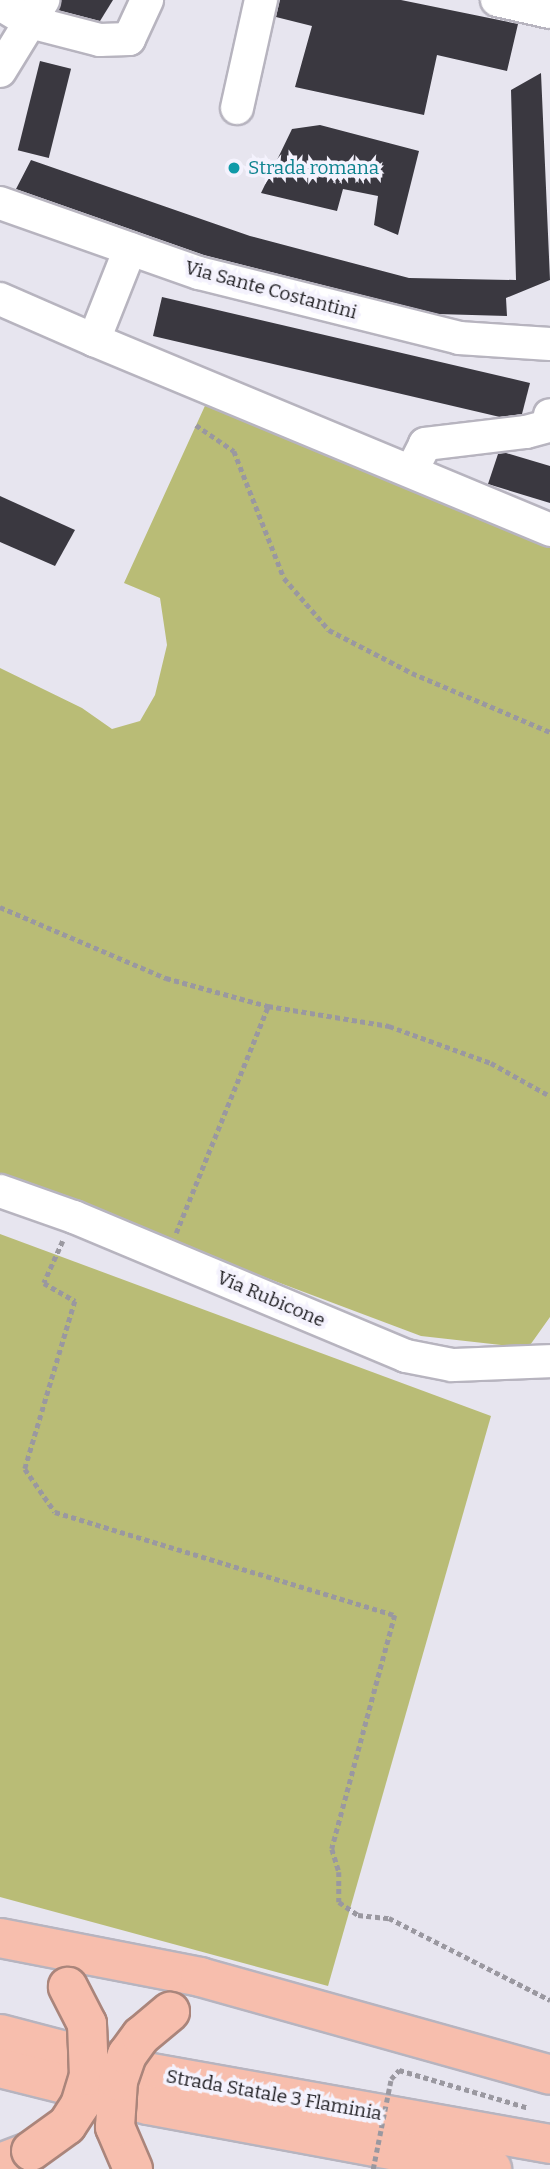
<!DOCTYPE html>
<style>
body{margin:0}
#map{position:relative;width:550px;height:2169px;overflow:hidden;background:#e7e5ef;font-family:Bitter,serif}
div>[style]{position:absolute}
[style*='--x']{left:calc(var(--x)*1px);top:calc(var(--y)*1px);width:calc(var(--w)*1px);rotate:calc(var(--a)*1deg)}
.green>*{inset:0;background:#b9bc76}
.building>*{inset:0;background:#3a3840;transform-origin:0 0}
.path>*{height:4.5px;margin-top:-2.25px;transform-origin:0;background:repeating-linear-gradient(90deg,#9a98a0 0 5px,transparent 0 8.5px)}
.roads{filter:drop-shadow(2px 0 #b7b4bf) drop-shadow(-2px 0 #b7b4bf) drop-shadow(0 2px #b7b4bf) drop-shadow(0 -2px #b7b4bf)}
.minor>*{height:32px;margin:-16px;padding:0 16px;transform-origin:16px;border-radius:16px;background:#fff}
.highway>*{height:38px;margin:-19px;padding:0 19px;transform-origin:19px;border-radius:19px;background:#f7bead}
.path-bridge>*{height:4.5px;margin-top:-2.25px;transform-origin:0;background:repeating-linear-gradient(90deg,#9a98a0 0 5px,transparent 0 8.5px)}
.bridges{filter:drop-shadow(2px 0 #aa857b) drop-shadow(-2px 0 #aa857b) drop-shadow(0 2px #aa857b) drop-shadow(0 -2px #aa857b)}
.highway-bridge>*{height:38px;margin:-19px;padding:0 19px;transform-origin:19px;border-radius:19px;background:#f7bead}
.dots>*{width:19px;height:19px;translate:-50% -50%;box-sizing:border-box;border:4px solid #f4f2fd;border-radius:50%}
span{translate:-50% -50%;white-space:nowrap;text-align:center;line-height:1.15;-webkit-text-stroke:7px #f4f2fd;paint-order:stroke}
.culture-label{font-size:19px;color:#0d838f}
.left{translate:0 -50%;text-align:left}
.street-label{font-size:19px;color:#1c1b1f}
</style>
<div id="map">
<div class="green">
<i style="clip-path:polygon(209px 397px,550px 547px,550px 1317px,528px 1348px,421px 1336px,0 1178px,0 668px,82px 708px,112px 729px,140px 721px,155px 695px,167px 645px,160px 598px,124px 583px)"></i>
<i style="clip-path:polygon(0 1234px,491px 1416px,328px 1986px,0 1897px)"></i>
</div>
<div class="building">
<i style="clip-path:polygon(61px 0,113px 0,100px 21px,58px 10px)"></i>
<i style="clip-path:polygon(280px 0,401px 0,518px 24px,507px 71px,437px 55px,424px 115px,295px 87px,312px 26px,276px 17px)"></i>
<i style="left:40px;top:61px;width:32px;height:92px;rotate:14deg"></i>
<i style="clip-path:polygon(541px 73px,550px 280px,506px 298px,507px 316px,437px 314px,204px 255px,16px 189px,31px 160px,250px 236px,409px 278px,516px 280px,511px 90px)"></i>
<i style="clip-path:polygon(320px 125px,419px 151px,398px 235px,374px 225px,378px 196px,343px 189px,337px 211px,261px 193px,292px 129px)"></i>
<i style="clip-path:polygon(162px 297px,530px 383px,522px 414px,500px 417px,153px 336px)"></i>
<i style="clip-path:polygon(506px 453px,550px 466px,550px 503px,488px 484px,498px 454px)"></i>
<i style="clip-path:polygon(0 496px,75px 530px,55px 566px,0 542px)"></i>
</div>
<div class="path">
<i style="--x:196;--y:425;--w:46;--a:34.4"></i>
<i style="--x:234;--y:451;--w:136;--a:68.5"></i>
<i style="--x:284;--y:578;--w:69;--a:49.1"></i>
<i style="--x:329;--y:630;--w:93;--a:27.4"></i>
<i style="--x:412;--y:673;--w:150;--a:23.1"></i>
<i style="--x:0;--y:907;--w:181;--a:23.2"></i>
<i style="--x:166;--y:978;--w:106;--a:15.4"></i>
<i style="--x:268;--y:1006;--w:123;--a:9.4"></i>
<i style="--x:389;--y:1026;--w:109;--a:19.9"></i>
<i style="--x:491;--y:1063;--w:68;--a:29.2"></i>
<i style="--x:176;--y:1233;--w:245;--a:-67.9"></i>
<i style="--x:63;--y:1241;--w:46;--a:114.3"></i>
<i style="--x:44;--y:1283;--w:36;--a:30"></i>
<i style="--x:75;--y:1301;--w:175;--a:106.6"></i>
<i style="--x:25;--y:1469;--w:52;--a:55.1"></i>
<i style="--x:55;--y:1512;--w:355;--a:16.9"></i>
<i style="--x:395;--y:1615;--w:242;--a:105.1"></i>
<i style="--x:332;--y:1849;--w:24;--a:73"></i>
<i style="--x:339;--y:1872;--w:30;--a:90"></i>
<i style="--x:339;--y:1902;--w:23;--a:34"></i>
<i style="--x:358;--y:1915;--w:31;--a:6"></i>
<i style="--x:389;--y:1918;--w:181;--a:27"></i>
<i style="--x:391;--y:2079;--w:12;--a:-48"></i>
<i style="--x:399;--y:2070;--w:135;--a:16.3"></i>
</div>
<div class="roads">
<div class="minor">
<i style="--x:497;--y:0;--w:54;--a:12.8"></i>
<i style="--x:0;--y:4;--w:35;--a:31"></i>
<i style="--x:30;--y:22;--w:26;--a:-59"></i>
<i style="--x:0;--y:71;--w:57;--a:-58.5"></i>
<i style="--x:30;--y:22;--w:72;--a:14.4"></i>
<i style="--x:100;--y:40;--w:29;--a:-2"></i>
<i style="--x:129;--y:39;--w:43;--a:-65.2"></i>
<i style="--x:237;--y:108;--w:111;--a:-77.5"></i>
<i style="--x:0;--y:203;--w:211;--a:19.4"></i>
<i style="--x:199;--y:273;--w:268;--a:14"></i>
<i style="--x:459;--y:338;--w:91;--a:3.8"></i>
<i style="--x:130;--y:249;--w:98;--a:111.6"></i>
<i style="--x:94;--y:340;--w:494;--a:22.6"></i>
<i style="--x:0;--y:299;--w:103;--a:23.6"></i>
<i style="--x:412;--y:470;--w:29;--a:-63"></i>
<i style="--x:425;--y:444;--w:102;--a:-6.8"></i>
<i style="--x:526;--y:432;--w:23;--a:-15"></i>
<i style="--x:548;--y:426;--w:11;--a:-80"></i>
<i style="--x:0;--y:1191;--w:78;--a:19.4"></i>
<i style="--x:74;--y:1217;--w:360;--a:22.7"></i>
<i style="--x:406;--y:1356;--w:47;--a:11.1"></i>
<i style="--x:452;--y:1365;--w:98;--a:-2.3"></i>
</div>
<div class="highway">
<i style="--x:0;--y:1938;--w:204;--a:11"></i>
<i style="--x:200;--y:1977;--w:363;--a:15.6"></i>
<i style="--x:0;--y:2034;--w:151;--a:14.6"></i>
<i style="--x:146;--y:2072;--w:410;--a:10.1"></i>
<i style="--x:0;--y:2068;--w:153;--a:14"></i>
<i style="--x:148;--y:2105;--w:350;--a:10.5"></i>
<i style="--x:0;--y:2163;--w:33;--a:-21"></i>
</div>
</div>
<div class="path-bridge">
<i style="--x:373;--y:2169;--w:92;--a:-78.7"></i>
</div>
<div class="bridges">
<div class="highway-bridge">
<i style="--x:31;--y:2151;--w:44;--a:-35.8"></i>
<i style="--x:67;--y:2125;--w:24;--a:-57"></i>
<i style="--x:80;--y:2105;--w:30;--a:-73"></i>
<i style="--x:89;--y:2076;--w:52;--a:-92.2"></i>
<i style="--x:87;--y:2024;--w:42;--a:-117.2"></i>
<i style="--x:133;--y:2169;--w:46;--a:-113.2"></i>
<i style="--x:115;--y:2127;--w:46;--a:-86.3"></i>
<i style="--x:118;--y:2081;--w:28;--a:-71"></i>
<i style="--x:127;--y:2055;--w:24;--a:-54"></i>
<i style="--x:141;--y:2036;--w:38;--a:-40"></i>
</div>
</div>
<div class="dots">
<i style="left:234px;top:168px;background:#0f9aa8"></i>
</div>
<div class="culture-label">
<span class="left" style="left:248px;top:168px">Strada romana</span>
</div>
<div class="street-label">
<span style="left:271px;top:290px;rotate:15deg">Via Sante Costantini</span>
<span style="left:271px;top:1299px;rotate:23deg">Via Rubicone</span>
<span style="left:274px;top:2095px;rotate:10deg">Strada Statale 3 Flaminia</span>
</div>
</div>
